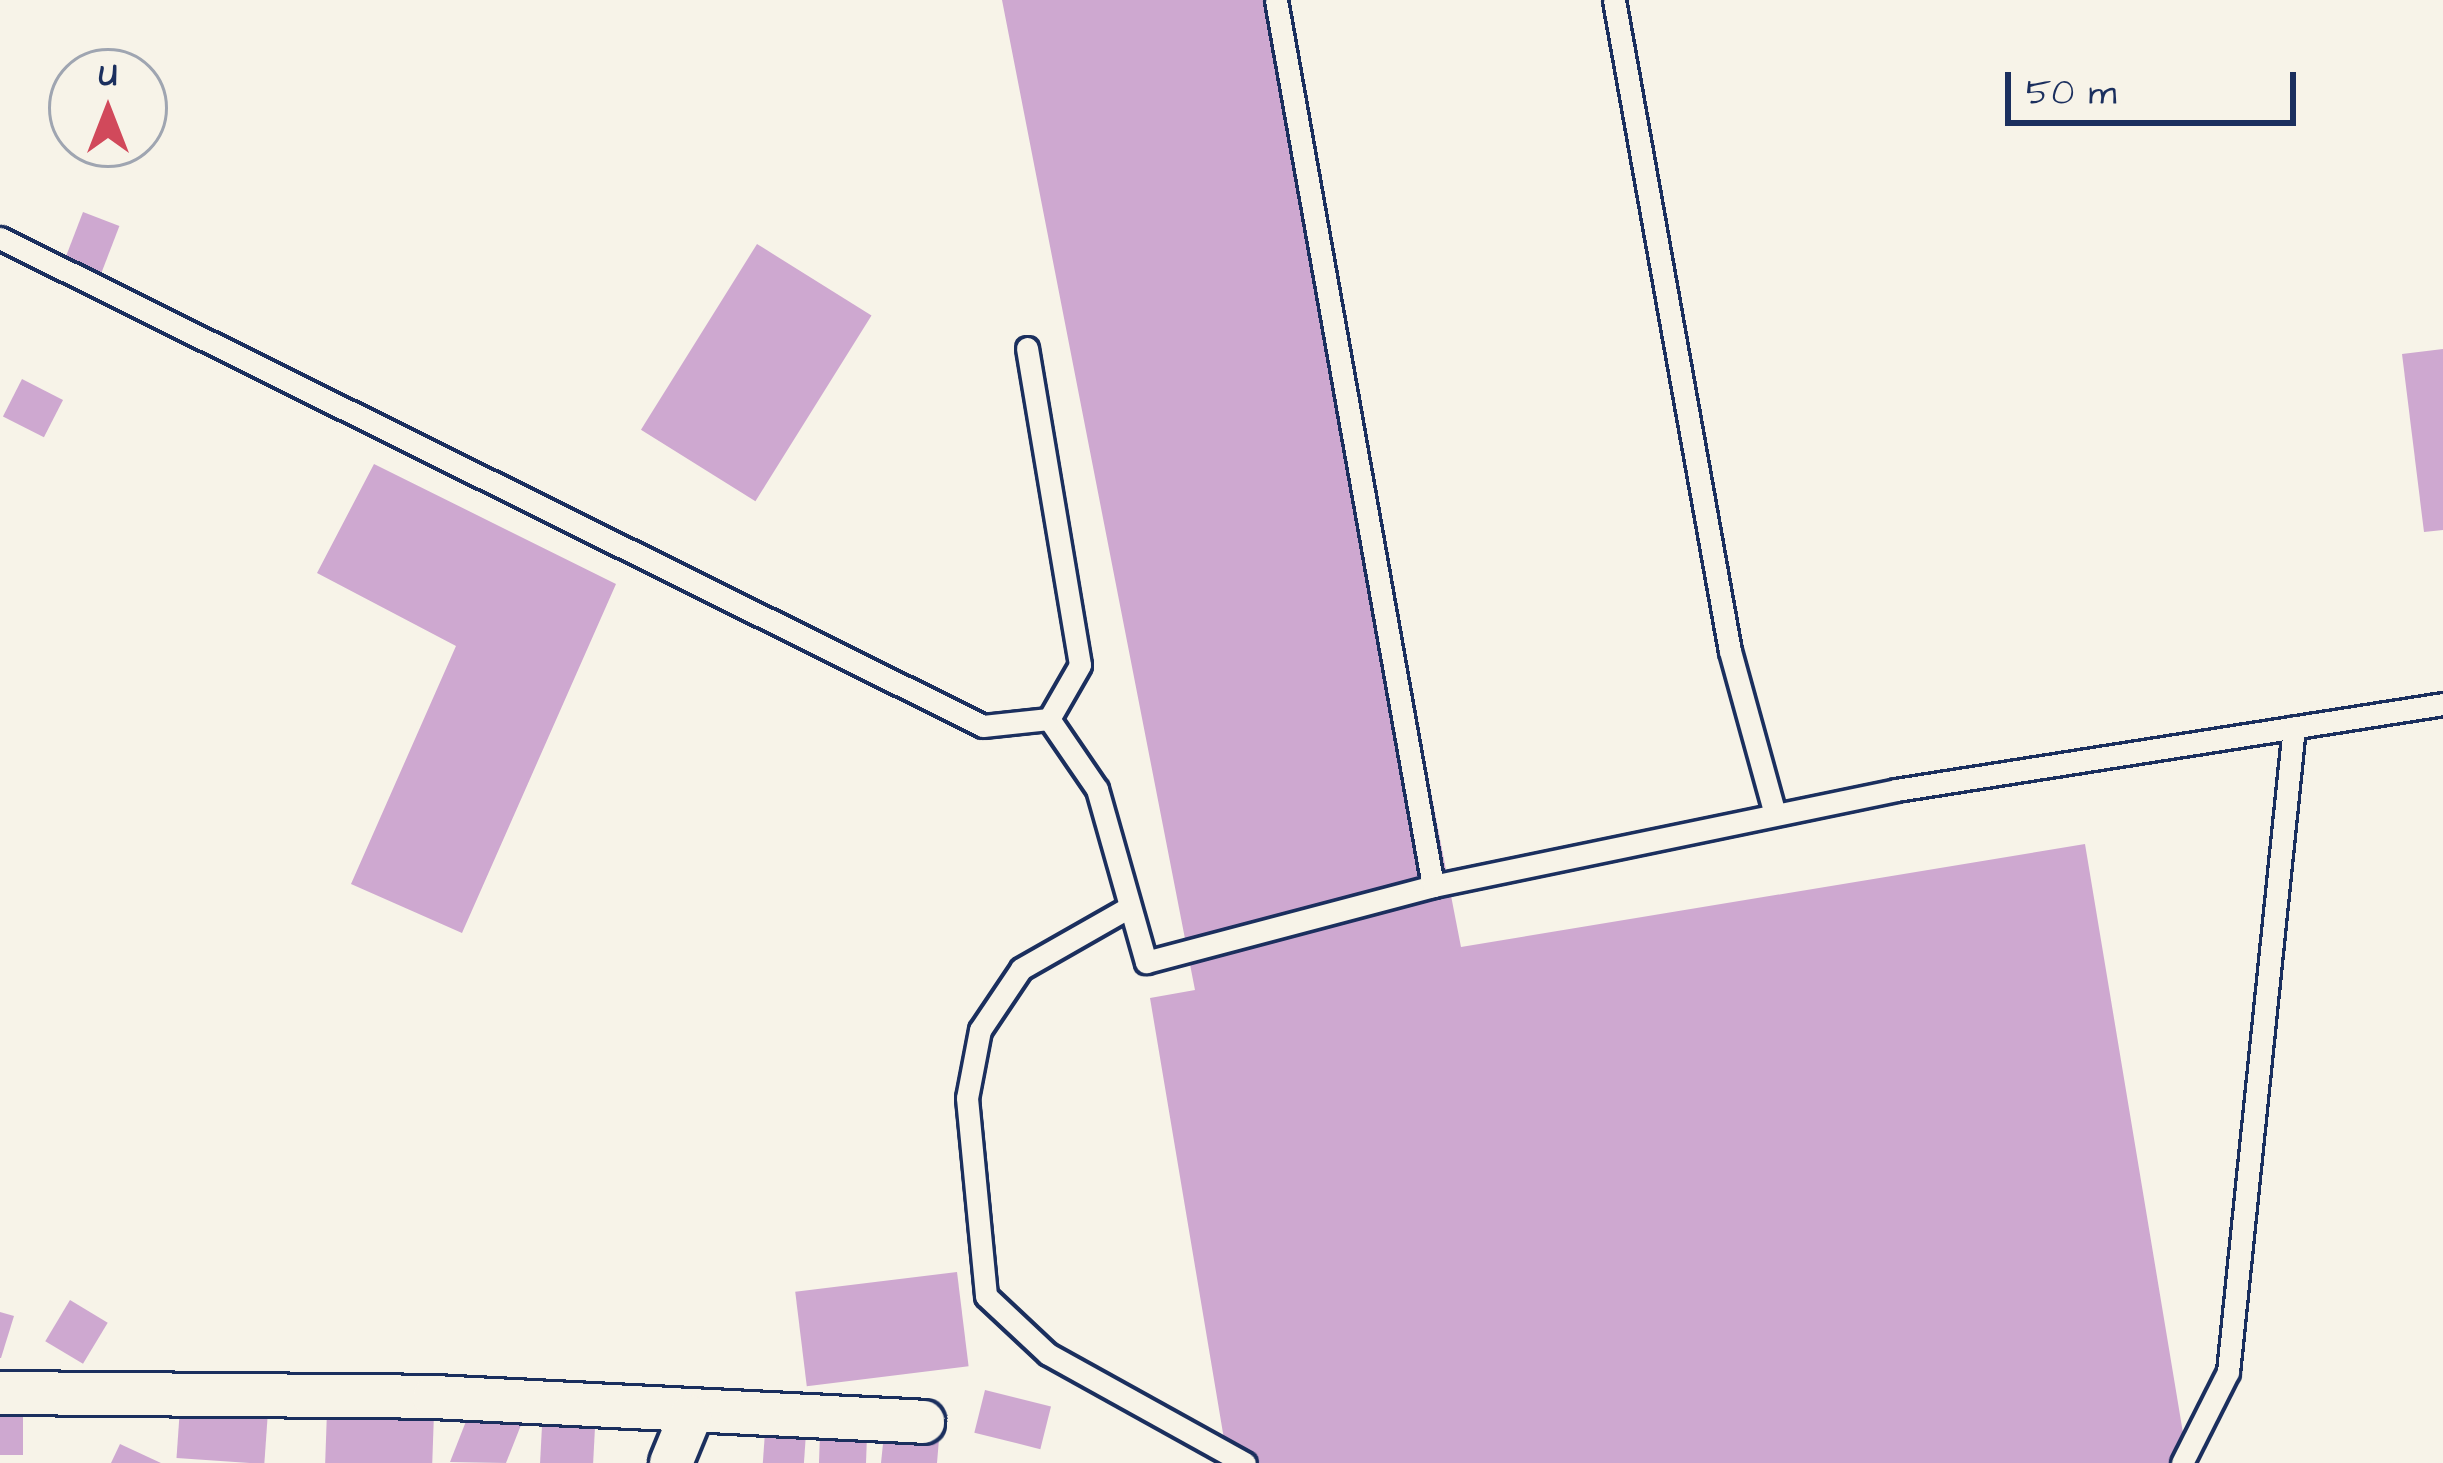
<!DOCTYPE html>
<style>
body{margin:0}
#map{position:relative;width:2443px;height:1463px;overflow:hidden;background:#f7f3e8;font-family:"Architects Daughter",sans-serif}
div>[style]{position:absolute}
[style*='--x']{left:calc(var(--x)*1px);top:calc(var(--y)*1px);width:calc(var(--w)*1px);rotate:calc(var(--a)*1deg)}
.building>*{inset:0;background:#cea8d0;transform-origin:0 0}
.roads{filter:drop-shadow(3px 0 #1b2f5e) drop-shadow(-3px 0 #1b2f5e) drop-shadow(0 3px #1b2f5e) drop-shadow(0 -3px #1b2f5e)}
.service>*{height:21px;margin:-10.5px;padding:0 10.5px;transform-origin:10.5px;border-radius:10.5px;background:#f7f3e8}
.minor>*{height:42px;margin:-21px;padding:0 21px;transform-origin:21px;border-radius:21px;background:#f7f3e8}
span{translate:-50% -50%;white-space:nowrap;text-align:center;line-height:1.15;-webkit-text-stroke:9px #f7f3e8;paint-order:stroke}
.north{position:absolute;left:48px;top:48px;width:120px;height:120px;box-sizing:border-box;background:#f7f3e8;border:3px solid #9fa5b1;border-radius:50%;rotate:0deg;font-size:33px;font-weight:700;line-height:48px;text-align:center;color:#1b2f5e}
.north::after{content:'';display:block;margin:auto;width:42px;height:54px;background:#d1495b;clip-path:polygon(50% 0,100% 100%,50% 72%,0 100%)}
.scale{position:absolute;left:2005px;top:72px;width:291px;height:54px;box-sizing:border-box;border:6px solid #1b2f5e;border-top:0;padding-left:15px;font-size:36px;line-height:42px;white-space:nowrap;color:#1b2f5e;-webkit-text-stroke:9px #f7f3e8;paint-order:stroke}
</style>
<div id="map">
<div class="building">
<i style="clip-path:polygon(1002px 0,1277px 0,1461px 947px,2085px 844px,2188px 1463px,1228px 1463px,1150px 998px,1195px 990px)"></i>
<i style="left:83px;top:212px;width:39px;height:53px;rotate:21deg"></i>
<i style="left:757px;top:244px;width:135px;height:219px;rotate:32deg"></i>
<i style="clip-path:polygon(2443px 349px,2443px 530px,2424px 532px,2402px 354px)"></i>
<i style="left:22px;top:379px;width:46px;height:42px;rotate:27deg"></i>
<i style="clip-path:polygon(374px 464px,616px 584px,462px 933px,351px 884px,456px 646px,317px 573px)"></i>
<i style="left:957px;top:1272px;width:95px;height:163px;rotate:83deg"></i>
<i style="left:70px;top:1300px;width:44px;height:48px;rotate:31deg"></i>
<i style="clip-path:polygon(0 1312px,14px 1316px,1px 1358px,0 1358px)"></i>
<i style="left:985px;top:1390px;width:68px;height:44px;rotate:14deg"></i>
<i style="clip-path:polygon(472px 1406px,521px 1425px,506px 1463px,450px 1462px)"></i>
<i style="left:180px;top:1408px;width:88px;height:50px;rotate:4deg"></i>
<i style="left:0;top:1410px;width:23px;height:45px"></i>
<i style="left:327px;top:1411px;width:107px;height:52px;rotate:2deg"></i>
<i style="left:542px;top:1426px;width:53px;height:37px;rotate:3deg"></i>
<i style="left:765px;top:1432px;width:41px;height:31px;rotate:4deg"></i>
<i style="left:820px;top:1434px;width:47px;height:29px;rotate:2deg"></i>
<i style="clip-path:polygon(884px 1434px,939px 1439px,937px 1463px,881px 1463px)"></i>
<i style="clip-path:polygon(120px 1444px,161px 1463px,111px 1463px)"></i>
</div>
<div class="roads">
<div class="service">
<i style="--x:1276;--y:0;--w:900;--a:79.95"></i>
<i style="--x:1614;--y:0;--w:661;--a:79.9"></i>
<i style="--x:1730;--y:651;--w:169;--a:74.6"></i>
<i style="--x:0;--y:238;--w:1097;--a:26.4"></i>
<i style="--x:983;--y:726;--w:66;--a:-6.1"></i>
<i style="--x:1049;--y:719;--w:85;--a:55.6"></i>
<i style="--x:1097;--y:789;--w:180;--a:74.2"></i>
<i style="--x:1146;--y:962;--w:297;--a:-14.8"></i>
<i style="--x:1433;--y:886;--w:473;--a:-11.7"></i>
<i style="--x:1896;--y:790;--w:554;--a:-8.93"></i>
<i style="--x:1027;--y:348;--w:321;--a:80.5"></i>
<i style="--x:1080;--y:665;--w:62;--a:119.9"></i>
<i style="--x:1126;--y:909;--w:121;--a:150.3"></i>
<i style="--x:1021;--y:969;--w:73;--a:123.9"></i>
<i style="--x:980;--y:1030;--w:69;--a:100.8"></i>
<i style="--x:967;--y:1098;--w:199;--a:84.5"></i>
<i style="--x:986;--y:1296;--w:85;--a:43.1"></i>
<i style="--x:1048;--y:1354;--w:225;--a:29"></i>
<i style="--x:2182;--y:1463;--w:102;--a:-63.2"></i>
<i style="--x:2228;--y:1372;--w:648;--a:-84.16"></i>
</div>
<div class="minor">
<i style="--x:0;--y:1393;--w:434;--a:0.5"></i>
<i style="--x:434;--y:1397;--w:490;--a:2.9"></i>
<i style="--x:671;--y:1463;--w:50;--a:-67.6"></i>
</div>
</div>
<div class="north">U</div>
<div class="scale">50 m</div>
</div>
